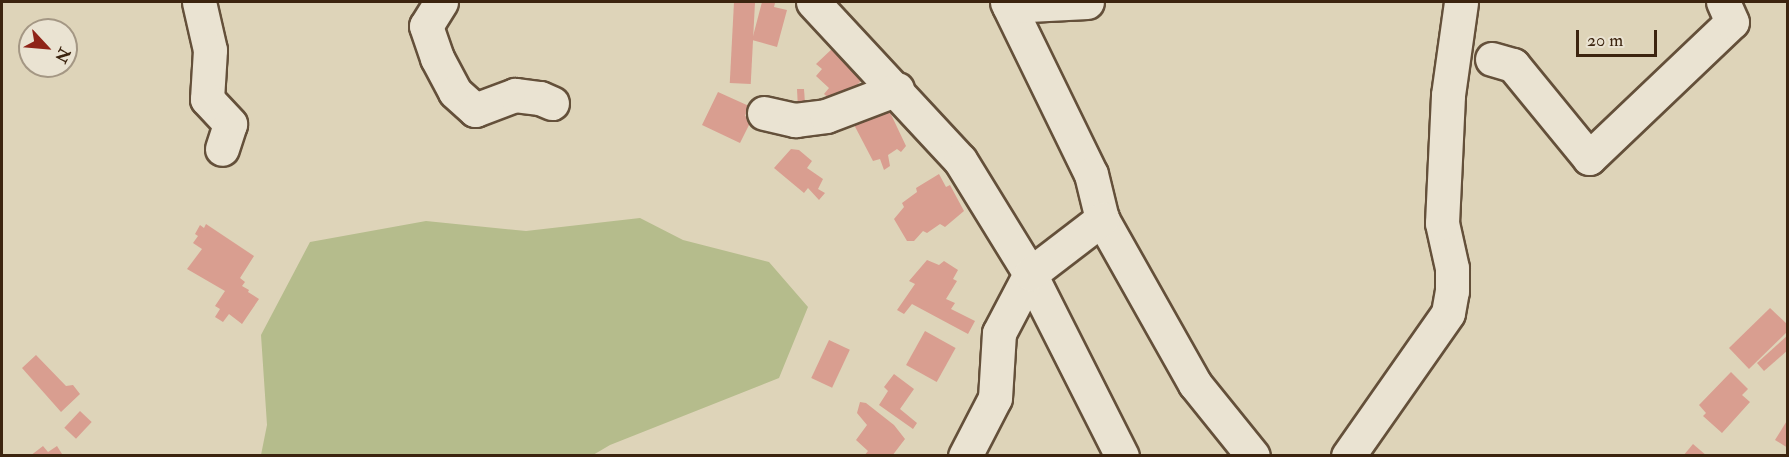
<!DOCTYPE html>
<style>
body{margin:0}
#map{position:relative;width:1789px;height:457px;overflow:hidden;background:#ded4b9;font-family:"IM FELL Double Pica",serif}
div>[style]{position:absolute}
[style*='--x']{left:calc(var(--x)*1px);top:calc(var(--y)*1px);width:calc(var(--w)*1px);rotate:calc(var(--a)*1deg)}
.green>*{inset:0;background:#b5bc8c}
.building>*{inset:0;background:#d99e90;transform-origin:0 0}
.roads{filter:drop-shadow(2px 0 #64503a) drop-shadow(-2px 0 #64503a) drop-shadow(0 2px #64503a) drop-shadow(0 -2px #64503a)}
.minor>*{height:33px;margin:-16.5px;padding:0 16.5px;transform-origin:16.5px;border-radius:16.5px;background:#eae3d2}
span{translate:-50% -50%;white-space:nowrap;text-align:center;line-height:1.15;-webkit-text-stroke:4.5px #eae3d2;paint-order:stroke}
.frame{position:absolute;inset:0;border:3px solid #3c240f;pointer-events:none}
.north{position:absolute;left:18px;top:18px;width:60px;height:60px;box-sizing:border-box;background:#eae3d2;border:2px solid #a49784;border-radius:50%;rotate:116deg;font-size:16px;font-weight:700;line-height:24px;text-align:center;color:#3c240f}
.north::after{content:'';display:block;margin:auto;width:21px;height:27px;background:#8f2418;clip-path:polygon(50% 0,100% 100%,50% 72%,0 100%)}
.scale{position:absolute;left:1576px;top:30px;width:81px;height:27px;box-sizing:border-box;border:3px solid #3c240f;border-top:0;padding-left:8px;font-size:18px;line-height:21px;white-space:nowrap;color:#3c240f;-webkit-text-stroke:4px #eae3d2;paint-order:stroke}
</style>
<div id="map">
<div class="green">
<i style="clip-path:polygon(640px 218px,683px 240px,769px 262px,808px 307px,779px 378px,610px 445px,593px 455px,261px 455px,267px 425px,261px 335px,310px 242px,426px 221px,526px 231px)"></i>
</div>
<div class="building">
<i style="left:734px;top:2px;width:21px;height:81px;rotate:3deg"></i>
<i style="clip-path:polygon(762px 2px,775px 3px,774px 7px,787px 10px,777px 47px,752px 40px)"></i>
<i style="clip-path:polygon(834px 47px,864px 78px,837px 105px,824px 94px,829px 88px,816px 76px,822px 69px,816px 64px)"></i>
<i style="clip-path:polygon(797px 89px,804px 89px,805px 103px,798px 109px)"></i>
<i style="clip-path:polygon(718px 92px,749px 106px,745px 116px,752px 119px,740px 143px,702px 125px)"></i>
<i style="clip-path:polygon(888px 108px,906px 146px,901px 152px,897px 149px,888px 155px,890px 166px,884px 170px,880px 159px,873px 161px,851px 119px)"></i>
<i style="clip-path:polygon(791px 149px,799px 150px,812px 161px,807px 168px,823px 179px,818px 189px,825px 193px,819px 200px,808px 188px,804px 193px,774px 168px)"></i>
<i style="clip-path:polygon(939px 174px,946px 187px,950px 185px,964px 211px,945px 227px,940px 224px,927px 233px,923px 231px,914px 241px,907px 241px,894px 219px,904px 207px,902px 203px,917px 192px,916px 188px)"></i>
<i style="clip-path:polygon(206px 224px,254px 256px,240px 278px,245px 282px,242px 286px,249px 290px,248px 292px,259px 299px,242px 324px,229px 314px,223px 322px,215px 317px,220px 309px,215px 306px,225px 291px,187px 269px,202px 249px,193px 243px,198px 236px,195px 234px,200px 225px,204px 228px)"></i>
<i style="clip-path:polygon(927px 260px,939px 265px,944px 261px,958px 270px,953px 279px,957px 281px,946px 299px,955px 303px,951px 309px,975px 321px,968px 334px,912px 304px,904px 314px,897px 310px,915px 284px,909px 281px)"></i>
<i style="clip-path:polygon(1770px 308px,1788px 325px,1788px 331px,1749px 369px,1729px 348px)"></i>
<i style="left:925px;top:331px;width:35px;height:39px;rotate:29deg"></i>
<i style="clip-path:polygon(1788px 335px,1788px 350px,1764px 371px,1757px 363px)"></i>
<i style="left:829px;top:340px;width:23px;height:42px;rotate:25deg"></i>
<i style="clip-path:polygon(36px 355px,66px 386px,73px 385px,80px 394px,61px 412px,22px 368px)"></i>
<i style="clip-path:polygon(1731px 372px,1748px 389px,1742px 395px,1750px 402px,1722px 433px,1703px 416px,1706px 413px,1699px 405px)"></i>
<i style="clip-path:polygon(894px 374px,914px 389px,900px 409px,917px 423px,913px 429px,879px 405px,888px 391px,884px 387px)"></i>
<i style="clip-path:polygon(860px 402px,866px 403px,894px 425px,905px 439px,892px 456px,864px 456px,868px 451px,856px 440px,867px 425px,857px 413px)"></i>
<i style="left:80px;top:411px;width:16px;height:23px;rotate:43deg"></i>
<i style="clip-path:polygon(1788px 419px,1788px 448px,1775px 440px)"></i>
<i style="clip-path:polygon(1693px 444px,1707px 456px,1683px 456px)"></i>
<i style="clip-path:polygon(43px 446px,48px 452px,57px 446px,62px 454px,30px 456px)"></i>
</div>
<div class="roads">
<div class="minor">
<i style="--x:199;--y:2;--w:49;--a:77.1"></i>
<i style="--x:210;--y:50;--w:49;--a:93.5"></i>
<i style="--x:207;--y:99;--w:34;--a:47"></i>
<i style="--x:230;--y:124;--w:26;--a:108"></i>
<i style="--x:441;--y:2;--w:28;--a:122"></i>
<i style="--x:426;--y:26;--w:34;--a:71"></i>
<i style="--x:437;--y:58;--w:38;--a:62"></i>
<i style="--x:455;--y:92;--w:27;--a:42"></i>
<i style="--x:475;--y:110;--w:43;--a:-20.6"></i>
<i style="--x:515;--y:95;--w:25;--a:7"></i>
<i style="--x:540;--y:98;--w:13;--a:23"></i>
<i style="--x:813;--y:2;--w:216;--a:47.1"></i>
<i style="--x:960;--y:160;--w:134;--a:58.4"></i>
<i style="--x:1030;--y:274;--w:204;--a:63.2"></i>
<i style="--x:1007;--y:2;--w:191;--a:64"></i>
<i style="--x:1091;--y:174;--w:46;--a:76.3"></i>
<i style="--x:1102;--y:219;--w:189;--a:60.6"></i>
<i style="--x:1195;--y:384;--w:92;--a:51.1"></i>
<i style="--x:1009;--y:6;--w:78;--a:-2.9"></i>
<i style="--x:1492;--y:59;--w:22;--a:16"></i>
<i style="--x:1513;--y:65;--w:120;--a:50.7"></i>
<i style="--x:1589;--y:158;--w:197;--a:-43.6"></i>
<i style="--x:1732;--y:22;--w:22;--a:-114"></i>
<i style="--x:764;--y:113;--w:32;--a:13"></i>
<i style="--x:795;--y:120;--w:31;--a:-7"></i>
<i style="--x:826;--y:116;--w:76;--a:-20.8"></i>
<i style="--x:965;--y:456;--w:65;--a:-62.7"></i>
<i style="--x:995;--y:398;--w:65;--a:-86.5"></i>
<i style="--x:999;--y:333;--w:67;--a:-62.3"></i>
<i style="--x:1030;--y:274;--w:91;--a:-37.4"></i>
<i style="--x:1348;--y:456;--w:174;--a:-55"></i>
<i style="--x:1448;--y:313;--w:22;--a:-80"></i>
<i style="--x:1452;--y:291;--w:23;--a:-90"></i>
<i style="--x:1452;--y:268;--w:46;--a:-102.5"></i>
<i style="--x:1442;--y:223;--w:128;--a:-87.3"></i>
<i style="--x:1448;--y:95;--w:94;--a:-82"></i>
</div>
</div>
<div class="frame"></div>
<div class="north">N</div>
<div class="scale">20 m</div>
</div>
